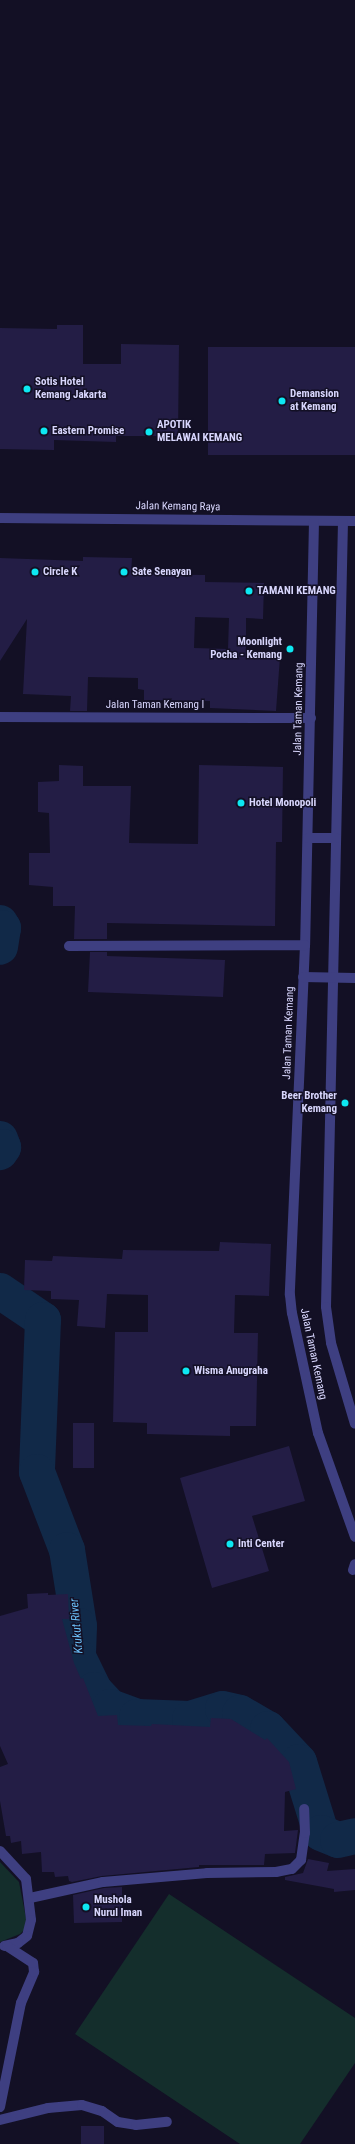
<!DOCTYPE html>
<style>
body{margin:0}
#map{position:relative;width:355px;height:2144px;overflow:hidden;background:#131025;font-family:"Roboto Condensed",sans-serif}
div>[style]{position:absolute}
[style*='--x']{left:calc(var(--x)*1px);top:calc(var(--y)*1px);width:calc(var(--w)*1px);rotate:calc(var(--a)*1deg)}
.green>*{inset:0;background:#142e2c}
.river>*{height:36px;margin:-18px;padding:0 18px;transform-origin:18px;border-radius:18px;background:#112948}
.building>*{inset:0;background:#231d45;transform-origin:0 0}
.minor>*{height:10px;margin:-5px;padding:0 5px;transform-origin:5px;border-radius:5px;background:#3e3f81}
.dots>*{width:11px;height:11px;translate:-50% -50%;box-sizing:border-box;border:2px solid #131025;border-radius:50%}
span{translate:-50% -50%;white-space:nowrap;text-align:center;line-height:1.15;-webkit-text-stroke:3px #131025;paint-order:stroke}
.poi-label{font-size:11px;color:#d8d6fd;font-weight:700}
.left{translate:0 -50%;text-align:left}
.right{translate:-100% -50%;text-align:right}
.street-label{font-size:11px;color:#d8d6fd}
.water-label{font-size:12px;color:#6abef7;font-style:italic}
</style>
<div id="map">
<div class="green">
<i style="clip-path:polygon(0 1862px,19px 1882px,26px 1918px,26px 1928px,20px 1934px,0 1942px)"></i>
<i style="clip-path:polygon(169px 1894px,355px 2018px,355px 2063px,300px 2144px,240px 2144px,75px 2034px)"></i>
</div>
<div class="river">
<i style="--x:0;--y:923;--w:6;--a:59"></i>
<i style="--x:3;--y:928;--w:19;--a:99"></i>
<i style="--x:0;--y:1139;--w:9;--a:69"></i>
<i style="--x:3;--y:1147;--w:6;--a:121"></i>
<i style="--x:0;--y:1291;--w:52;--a:34"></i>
<i style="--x:43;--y:1320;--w:152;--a:92.3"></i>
<i style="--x:37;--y:1472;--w:84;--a:69"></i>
<i style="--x:67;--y:1550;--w:77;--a:81"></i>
<i style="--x:79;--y:1626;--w:31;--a:92"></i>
<i style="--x:78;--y:1657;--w:37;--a:64"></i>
<i style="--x:94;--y:1690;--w:23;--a:47"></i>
<i style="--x:110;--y:1707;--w:29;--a:20"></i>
<i style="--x:137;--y:1717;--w:53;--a:2.2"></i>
<i style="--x:190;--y:1719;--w:34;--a:-17"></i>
<i style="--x:223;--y:1709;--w:17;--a:13"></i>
<i style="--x:240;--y:1713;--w:32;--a:30"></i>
<i style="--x:268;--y:1729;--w:45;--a:46.8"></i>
<i style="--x:299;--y:1762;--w:74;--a:72.8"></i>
<i style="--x:321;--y:1833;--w:18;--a:22"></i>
<i style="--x:338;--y:1840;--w:17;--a:-13"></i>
</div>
<div class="building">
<i style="clip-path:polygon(57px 325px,83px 325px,83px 364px,121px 364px,121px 344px,179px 345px,178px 436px,116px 436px,116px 442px,54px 440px,54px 450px,0 449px,0 328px,57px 329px)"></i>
<i style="left:208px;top:347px;width:147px;height:108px"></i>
<i style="clip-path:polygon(evenodd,83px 557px,132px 558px,131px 574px,205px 575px,205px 582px,264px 583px,263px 619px,246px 618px,246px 656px,280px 657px,276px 711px,210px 708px,210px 701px,144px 700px,144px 690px,138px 689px,138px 678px,88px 677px,87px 711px,70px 711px,71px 696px,23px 694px,27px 619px,0 661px,0 558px,83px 561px,83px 557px,195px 617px,229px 618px,228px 649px,194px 648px,195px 617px)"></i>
<i style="clip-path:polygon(59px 765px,83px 766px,83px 786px,131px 786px,129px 843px,198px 844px,199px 765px,283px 767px,282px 842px,276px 842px,275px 926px,107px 923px,107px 939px,74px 939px,75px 906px,53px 906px,53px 887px,29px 885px,29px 853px,50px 853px,49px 813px,38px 812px,38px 782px,59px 781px)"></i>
<i style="clip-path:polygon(90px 952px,107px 952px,107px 956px,225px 960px,223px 997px,88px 992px)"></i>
<i style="clip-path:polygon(220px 1242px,271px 1244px,269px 1296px,235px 1295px,234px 1333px,258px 1333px,256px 1426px,230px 1426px,230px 1436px,147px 1434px,147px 1423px,113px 1422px,115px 1332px,148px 1332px,148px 1295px,107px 1294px,105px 1328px,77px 1326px,79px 1300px,51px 1299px,51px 1291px,24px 1290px,25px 1260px,52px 1261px,53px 1256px,122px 1259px,123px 1250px,219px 1251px)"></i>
<i style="left:73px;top:1423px;width:21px;height:45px"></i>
<i style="clip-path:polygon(289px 1446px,305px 1501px,252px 1516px,269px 1571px,212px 1588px,180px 1478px)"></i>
<i style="clip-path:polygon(48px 1593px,48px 1595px,68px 1594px,69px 1619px,62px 1619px,74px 1663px,81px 1679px,83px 1678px,98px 1716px,117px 1715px,118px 1725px,151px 1726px,152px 1724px,210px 1727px,211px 1718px,231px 1719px,265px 1740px,267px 1738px,289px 1762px,296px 1789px,285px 1792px,284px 1831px,298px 1830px,295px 1853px,265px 1854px,264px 1865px,199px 1865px,199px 1867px,102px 1876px,72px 1882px,69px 1881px,68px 1876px,55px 1877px,54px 1872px,42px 1872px,41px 1852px,22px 1854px,21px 1841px,11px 1843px,10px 1836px,6px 1836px,0 1801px,0 1767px,8px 1764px,0 1746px,0 1616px,28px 1608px,27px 1594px)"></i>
<i style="clip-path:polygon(308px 1859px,329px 1863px,327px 1871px,355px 1869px,355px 1890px,334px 1892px,334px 1889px,285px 1880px,285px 1877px,303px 1873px)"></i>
<i style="clip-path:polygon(122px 1887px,122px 1922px,74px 1923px,73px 1895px,104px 1888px)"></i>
<i style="left:81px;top:2126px;width:23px;height:18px"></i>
</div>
<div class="minor">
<i style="--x:0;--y:518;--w:355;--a:0.5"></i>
<i style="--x:314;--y:521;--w:424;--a:91.2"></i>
<i style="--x:305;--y:945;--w:350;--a:92.5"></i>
<i style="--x:290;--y:1295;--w:18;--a:84"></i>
<i style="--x:292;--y:1313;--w:123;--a:77.8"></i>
<i style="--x:318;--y:1433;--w:110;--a:70.4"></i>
<i style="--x:343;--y:521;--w:786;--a:91.24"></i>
<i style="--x:326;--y:1307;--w:36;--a:82"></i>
<i style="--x:331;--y:1343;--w:84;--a:73.5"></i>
<i style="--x:0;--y:717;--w:311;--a:0.2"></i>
<i style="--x:308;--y:838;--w:28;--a:0"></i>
<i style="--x:69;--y:946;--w:236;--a:-0.2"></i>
<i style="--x:303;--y:977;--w:52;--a:1.1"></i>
<i style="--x:353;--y:1570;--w:6;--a:-72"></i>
<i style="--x:0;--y:1851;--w:38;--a:47"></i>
<i style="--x:26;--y:1879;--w:41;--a:83"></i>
<i style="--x:31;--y:1920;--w:16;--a:104"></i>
<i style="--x:27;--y:1936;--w:11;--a:142"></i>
<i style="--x:18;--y:1943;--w:14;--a:168"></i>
<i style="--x:30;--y:1898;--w:75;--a:-12.4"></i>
<i style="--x:103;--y:1882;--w:104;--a:-4.9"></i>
<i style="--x:207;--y:1873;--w:69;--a:-0.8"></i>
<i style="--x:276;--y:1872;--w:16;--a:-11"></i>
<i style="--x:292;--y:1869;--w:13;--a:-45"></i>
<i style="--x:301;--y:1860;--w:27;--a:-82"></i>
<i style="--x:305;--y:1833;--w:24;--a:-92"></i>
<i style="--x:0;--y:2107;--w:106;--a:-78.6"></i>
<i style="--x:21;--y:2003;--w:34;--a:-67"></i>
<i style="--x:34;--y:1972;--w:9;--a:-96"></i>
<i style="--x:33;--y:1963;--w:31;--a:-147"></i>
<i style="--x:0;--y:2120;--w:49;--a:-14"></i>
<i style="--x:48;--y:2108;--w:34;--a:-5"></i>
<i style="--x:82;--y:2105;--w:21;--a:17"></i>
<i style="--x:102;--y:2111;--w:19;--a:35"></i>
<i style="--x:118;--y:2122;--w:18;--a:9"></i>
<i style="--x:136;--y:2125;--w:31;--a:-6"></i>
</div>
<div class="dots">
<i style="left:27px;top:389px;background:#0de8f2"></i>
<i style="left:282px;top:401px;background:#0de8f2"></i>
<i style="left:44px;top:431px;background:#0de8f2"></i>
<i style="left:149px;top:432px;background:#0de8f2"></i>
<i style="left:35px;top:572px;background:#0de8f2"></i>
<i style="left:124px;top:572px;background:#0de8f2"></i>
<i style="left:249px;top:591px;background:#0de8f2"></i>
<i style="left:290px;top:649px;background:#0de8f2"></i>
<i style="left:241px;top:803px;background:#0de8f2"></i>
<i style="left:345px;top:1103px;background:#0de8f2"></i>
<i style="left:186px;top:1371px;background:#0de8f2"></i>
<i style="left:230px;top:1544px;background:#0de8f2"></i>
<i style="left:86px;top:1907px;background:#0de8f2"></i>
</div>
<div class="poi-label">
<span class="left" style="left:35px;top:389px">Sotis Hotel<br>Kemang Jakarta</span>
<span class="left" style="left:290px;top:401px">Demansion<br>at Kemang</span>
<span class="left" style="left:157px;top:432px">APOTIK<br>MELAWAI KEMANG</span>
<span class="left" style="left:52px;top:431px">Eastern Promise</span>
<span class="left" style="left:43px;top:572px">Circle K</span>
<span class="left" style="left:132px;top:572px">Sate Senayan</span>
<span class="left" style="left:257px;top:591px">TAMANI KEMANG</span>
<span class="right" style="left:282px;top:649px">Moonlight<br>Pocha - Kemang</span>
<span class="left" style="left:249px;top:803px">Hotel Monopoli</span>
<span class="right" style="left:337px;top:1103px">Beer Brother<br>Kemang</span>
<span class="left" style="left:194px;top:1371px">Wisma Anugraha</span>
<span class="left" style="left:238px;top:1544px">Inti Center</span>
<span class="left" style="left:94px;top:1907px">Mushola<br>Nurul Iman</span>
</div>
<div class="street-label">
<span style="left:178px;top:507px;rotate:1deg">Jalan Kemang Raya</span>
<span style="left:155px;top:705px">Jalan Taman Kemang I</span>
<span style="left:299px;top:709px;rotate:-89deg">Jalan Taman Kemang</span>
<span style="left:289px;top:1033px;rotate:-88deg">Jalan Taman Kemang</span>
<span style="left:313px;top:1354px;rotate:78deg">Jalan Taman Kemang</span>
</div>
<div class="water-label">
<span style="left:77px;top:1626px;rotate:-95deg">Krukut River</span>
</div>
</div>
